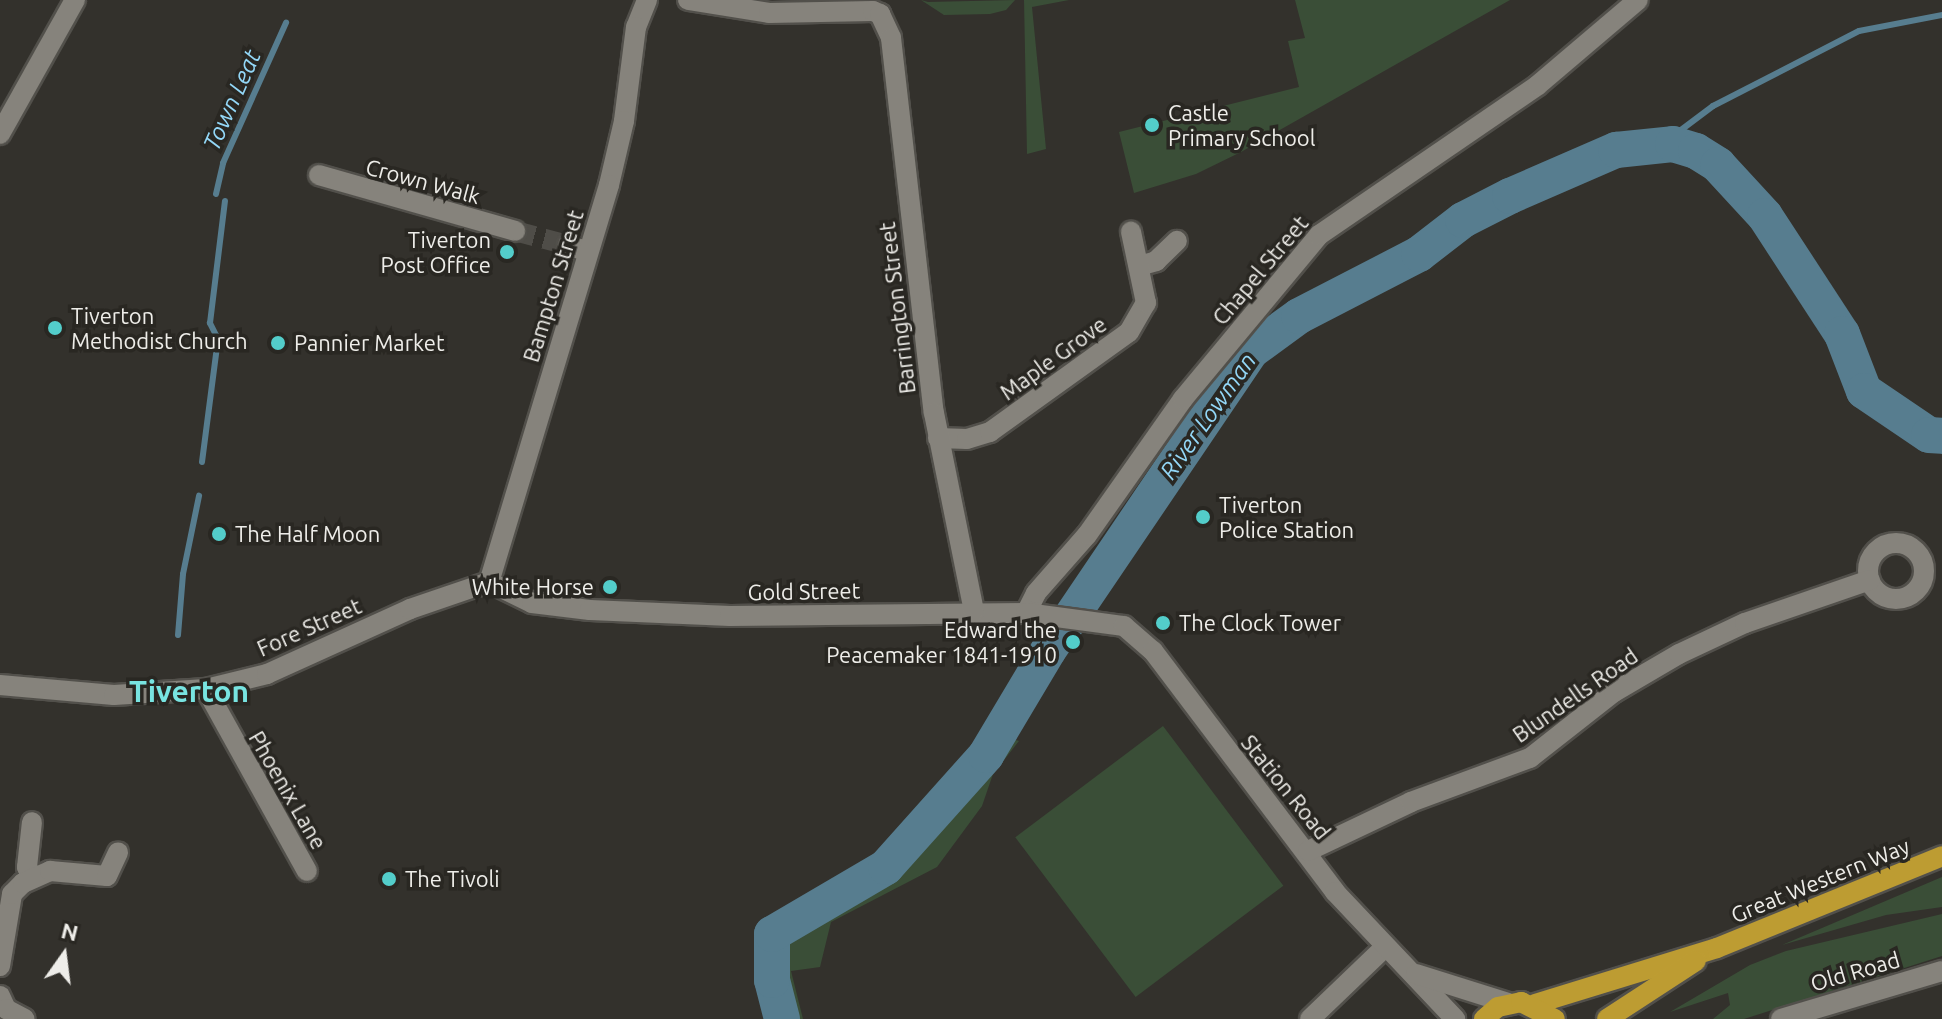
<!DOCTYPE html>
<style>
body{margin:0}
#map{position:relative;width:1942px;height:1019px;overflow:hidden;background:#33312c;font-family:Ubuntu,sans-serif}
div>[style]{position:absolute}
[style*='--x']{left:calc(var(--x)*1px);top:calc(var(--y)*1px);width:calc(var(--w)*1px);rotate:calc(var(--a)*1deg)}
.green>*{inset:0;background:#3a4e37;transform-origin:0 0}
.stream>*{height:6px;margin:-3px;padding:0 3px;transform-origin:3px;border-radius:3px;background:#577d8f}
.river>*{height:36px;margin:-18px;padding:0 18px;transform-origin:18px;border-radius:18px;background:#577d8f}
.street-tunnel>*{height:20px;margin-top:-10px;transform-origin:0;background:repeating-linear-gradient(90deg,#4f4d48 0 20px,transparent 0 30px)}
.roads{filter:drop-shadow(2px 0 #52504b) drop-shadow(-2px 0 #52504b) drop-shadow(0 2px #52504b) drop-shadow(0 -2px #52504b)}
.street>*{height:20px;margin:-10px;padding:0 10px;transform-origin:10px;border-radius:10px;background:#86837c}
.secondary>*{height:20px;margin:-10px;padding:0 10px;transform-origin:10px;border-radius:10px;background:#86837c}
.secondary>.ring{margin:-10px;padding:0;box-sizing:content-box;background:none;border:20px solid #86837c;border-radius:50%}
.primary>*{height:20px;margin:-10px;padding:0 10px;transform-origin:10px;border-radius:10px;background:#bd9c32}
.dots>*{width:22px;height:22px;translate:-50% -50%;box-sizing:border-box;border:4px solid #292722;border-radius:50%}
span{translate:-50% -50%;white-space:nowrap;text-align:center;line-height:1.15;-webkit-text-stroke:7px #292722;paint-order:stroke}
.poi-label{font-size:22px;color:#eeede9}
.left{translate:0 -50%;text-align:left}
.right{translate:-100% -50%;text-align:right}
.street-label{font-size:22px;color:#eeede9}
.water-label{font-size:24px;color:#93d7f7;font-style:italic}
.district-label{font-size:30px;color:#78e4e1;font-weight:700}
.north{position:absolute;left:24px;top:915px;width:80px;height:80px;-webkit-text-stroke:6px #292722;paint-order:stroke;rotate:14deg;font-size:22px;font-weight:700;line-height:32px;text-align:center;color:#eeede9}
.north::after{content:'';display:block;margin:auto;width:28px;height:36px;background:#eeede9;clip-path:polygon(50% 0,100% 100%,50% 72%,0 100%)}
</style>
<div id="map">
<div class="green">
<i style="clip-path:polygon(921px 0,928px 2px,1015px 0,1006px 10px,990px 14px,944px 15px)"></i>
<i style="clip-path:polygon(1024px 0,1069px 0,1032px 7px,1046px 149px,1027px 154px)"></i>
<i style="clip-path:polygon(1295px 0,1510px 0,1241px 152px,1196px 174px,1134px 193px,1119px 132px,1299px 87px,1288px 41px,1305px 38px)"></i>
<i style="left:1163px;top:726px;width:200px;height:185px;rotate:53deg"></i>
<i style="clip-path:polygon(990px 732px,1019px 741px,993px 774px,982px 806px,937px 867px,831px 922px,820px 967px,791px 971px,803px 1019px,770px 1019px,754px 940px,860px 882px)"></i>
<i style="clip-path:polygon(1942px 877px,1942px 907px,1886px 915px,1782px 945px)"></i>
<i style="clip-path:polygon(1942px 914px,1942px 956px,1744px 1019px,1713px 1019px,1730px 1005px,1728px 993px,1670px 1012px,1750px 965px,1786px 951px)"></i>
</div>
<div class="stream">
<i style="--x:1673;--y:144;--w:12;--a:-70"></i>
<i style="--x:1677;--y:133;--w:45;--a:-36.9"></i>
<i style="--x:1713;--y:106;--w:164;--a:-27.2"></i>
<i style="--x:1859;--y:31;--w:85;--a:-10.9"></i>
<i style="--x:216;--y:194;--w:32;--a:-77"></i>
<i style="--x:223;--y:163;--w:154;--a:-65.8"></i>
<i style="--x:202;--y:462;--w:124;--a:-82.6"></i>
<i style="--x:218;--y:339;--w:18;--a:-117"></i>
<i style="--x:210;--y:323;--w:123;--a:-83"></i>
<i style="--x:178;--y:635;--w:61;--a:-85.3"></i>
<i style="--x:183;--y:574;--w:80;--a:-78.4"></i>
</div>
<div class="river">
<i style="--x:782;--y:1019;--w:40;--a:-104.4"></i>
<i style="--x:772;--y:980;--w:46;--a:-90"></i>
<i style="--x:772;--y:934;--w:132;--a:-30.4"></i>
<i style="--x:886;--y:867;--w:150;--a:-48.2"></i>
<i style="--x:986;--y:755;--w:121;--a:-59.2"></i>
<i style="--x:1048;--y:651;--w:362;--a:-55.9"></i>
<i style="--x:1251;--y:351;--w:59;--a:-36.1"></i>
<i style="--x:1299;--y:316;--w:135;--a:-27.3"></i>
<i style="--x:1419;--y:254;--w:56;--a:-37.7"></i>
<i style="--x:1463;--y:220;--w:53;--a:-27.1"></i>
<i style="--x:1510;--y:196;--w:116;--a:-23.5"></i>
<i style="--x:1616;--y:150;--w:57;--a:-6"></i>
<i style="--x:1673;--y:144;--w:24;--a:17"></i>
<i style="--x:1696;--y:151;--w:26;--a:32"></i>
<i style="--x:1718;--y:165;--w:69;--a:47.3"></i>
<i style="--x:1765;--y:216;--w:141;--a:56.9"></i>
<i style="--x:1842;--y:334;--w:61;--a:68.9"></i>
<i style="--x:1864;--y:391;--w:78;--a:34.1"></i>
<i style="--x:1929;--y:435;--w:13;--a:4"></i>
</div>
<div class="street-tunnel">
<i style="--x:515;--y:231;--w:55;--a:14.8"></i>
</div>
<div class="roads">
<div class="street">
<i style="--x:319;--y:175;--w:204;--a:15.9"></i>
<i style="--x:568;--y:245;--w:21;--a:19"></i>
<i style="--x:1139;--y:266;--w:18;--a:-16"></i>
<i style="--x:1156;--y:261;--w:29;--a:-44"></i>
<i style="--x:938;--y:438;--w:29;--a:2"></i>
<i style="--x:967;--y:439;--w:24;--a:-17"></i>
<i style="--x:990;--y:432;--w:171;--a:-35.7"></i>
<i style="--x:1129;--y:332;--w:34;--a:-60"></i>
<i style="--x:1146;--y:303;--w:73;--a:-101.9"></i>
<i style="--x:1026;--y:613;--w:22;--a:-63"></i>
<i style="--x:1036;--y:593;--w:77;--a:-48.7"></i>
<i style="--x:1087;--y:535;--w:166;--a:-54.8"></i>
<i style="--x:1183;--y:399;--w:213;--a:-50.3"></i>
<i style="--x:1319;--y:235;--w:265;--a:-34.4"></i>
<i style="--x:1538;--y:85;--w:131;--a:-40.4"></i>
<i style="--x:0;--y:685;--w:114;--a:5"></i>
<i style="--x:114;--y:695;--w:92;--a:-3.7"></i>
<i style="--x:206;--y:689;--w:63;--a:-13.8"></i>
<i style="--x:267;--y:674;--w:157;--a:-24.4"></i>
<i style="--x:410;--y:609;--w:83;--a:-18.9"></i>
<i style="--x:206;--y:689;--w:208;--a:61"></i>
<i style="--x:32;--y:877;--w:11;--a:-117"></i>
<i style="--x:27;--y:867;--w:45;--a:-83.7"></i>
<i style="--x:0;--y:966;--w:73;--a:-80.5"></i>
<i style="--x:12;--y:894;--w:16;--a:-45"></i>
<i style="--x:23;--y:883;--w:30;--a:-24"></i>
<i style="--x:50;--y:871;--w:57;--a:5"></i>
<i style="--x:107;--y:876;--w:26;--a:-65"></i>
<i style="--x:0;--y:996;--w:14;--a:65"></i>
<i style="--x:6;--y:1009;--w:21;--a:28"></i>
<i style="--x:1310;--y:1019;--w:103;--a:-43.8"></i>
</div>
<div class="secondary">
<i style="--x:647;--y:0;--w:29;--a:112"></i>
<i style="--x:636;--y:27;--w:95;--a:97.3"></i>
<i style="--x:624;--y:121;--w:66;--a:103.2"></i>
<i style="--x:609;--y:185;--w:415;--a:106.8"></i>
<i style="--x:489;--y:582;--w:48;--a:26"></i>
<i style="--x:532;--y:603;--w:58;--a:6.9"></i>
<i style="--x:590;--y:610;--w:140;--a:2.5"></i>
<i style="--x:730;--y:616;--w:296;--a:-0.6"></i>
<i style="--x:1026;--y:613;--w:99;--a:7.6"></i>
<i style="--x:1124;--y:626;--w:38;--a:41"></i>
<i style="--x:1153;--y:651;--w:302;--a:52.9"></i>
<i style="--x:1335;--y:892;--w:175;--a:46.6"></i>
<i style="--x:688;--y:0;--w:82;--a:9.1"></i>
<i style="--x:769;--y:13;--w:104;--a:-1.1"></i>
<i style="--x:873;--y:11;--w:8;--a:23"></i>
<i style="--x:880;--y:14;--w:26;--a:65"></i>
<i style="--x:891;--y:38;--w:377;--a:83.5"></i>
<i style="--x:934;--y:413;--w:202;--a:78.6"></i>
<i style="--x:0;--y:134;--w:154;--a:-60.8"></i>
<i class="ring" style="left:1868px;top:543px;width:36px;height:36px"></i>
<i style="--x:1308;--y:851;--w:114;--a:-25.4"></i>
<i style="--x:1411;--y:802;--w:127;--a:-20.3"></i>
<i style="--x:1530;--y:758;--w:107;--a:-38.2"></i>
<i style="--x:1614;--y:692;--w:75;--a:-30.3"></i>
<i style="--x:1679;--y:654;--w:73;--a:-25.2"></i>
<i style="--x:1745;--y:623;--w:132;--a:-19"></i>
<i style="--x:1416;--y:974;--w:96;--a:17.5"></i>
<i style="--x:1781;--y:1019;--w:168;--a:-16.6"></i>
</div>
<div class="primary">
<i style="--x:1535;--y:1004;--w:190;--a:-17.1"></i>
<i style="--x:1717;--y:948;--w:243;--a:-22.2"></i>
<i style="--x:1484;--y:1019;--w:18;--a:-41"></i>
<i style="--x:1498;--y:1007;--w:24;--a:-12"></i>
<i style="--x:1521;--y:1002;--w:38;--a:27"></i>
<i style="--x:1607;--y:1019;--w:106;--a:-33.1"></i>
</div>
</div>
<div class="dots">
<i style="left:1152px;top:125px;background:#53cdca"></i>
<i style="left:507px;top:252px;background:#53cdca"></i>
<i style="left:55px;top:328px;background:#53cdca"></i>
<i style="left:278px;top:343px;background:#53cdca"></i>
<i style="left:1203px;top:517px;background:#53cdca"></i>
<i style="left:219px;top:534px;background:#53cdca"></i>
<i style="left:610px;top:587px;background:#53cdca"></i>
<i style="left:1163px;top:623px;background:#53cdca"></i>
<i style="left:1073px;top:642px;background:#53cdca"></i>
<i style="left:389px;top:879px;background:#53cdca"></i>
</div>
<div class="poi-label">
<span class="left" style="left:1168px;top:125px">Castle<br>Primary School</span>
<span class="right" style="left:491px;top:252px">Tiverton<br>Post Office</span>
<span class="left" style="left:71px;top:328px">Tiverton<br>Methodist Church</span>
<span class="left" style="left:294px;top:343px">Pannier Market</span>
<span class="left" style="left:1219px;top:517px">Tiverton<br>Police Station</span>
<span class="left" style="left:235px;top:534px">The Half Moon</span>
<span class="right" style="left:594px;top:587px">White Horse</span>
<span class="left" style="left:1179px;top:623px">The Clock Tower</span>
<span class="right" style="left:1057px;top:642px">Edward the<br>Peacemaker 1841-1910</span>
<span class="left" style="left:405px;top:879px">The Tivoli</span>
</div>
<div class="street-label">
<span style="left:423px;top:181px;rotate:15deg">Crown Walk</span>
<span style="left:1260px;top:270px;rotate:-50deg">Chapel Street</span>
<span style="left:553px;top:286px;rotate:-73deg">Bampton Street</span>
<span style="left:897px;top:308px;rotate:-97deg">Barrington Street</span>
<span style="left:1053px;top:358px;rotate:-36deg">Maple Grove</span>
<span style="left:804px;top:591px;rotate:-1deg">Gold Street</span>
<span style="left:309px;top:627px;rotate:-24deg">Fore Street</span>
<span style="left:1575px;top:695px;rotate:-35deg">Blundells Road</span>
<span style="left:1286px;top:787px;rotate:51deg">Station Road</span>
<span style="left:288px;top:790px;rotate:60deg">Phoenix Lane</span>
<span style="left:1820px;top:880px;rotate:-22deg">Great Western Way</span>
<span style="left:1855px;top:971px;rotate:-16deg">Old Road</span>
</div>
<div class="water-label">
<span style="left:232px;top:100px;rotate:-66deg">Town Leat</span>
<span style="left:1208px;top:416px;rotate:-55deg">River Lowman</span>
</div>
<div class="district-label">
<span style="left:189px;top:691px">Tiverton</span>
</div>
<div class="north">N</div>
</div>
